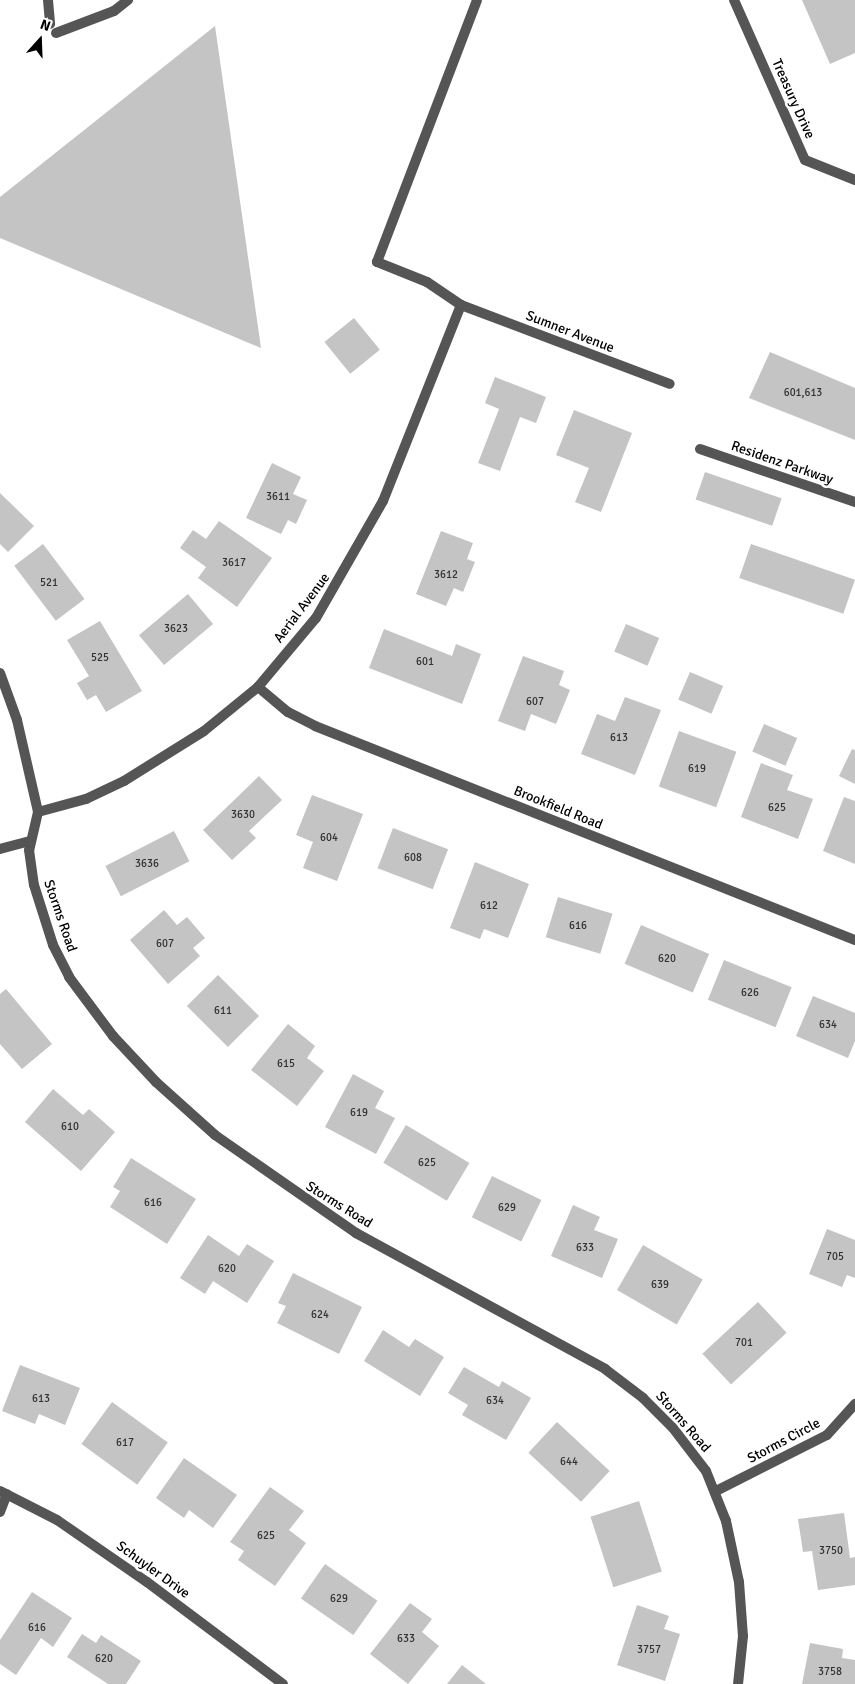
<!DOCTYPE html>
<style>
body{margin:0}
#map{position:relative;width:855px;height:1684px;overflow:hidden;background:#fff;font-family:Signika,sans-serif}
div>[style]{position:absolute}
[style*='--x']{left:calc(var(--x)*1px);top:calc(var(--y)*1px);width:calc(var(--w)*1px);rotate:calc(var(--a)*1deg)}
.building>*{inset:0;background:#c4c4c4;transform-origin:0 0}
.lane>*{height:10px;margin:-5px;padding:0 5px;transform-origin:5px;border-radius:5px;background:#555}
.street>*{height:10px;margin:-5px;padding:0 5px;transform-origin:5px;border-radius:5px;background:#555}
span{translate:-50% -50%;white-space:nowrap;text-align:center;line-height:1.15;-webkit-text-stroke:5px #fff;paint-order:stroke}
.number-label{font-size:11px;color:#313131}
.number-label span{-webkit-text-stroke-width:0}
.street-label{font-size:14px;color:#000}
.north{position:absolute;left:15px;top:15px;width:50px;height:50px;-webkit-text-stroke:4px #fff;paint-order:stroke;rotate:20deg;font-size:14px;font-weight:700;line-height:20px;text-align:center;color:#000}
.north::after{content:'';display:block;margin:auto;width:18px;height:22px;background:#000;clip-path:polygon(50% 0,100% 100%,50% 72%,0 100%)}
</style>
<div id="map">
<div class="building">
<i style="clip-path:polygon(802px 0,855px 0,855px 53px,830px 64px)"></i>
<i style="clip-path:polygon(215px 26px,261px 348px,0 238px,0 197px)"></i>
<i style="left:354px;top:318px;width:41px;height:38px;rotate:51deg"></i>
<i style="clip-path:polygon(770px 352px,855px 388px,855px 440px,749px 398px)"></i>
<i style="clip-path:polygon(495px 377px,546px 397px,536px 423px,520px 417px,500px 471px,478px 463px,499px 409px,485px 403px)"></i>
<i style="clip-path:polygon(574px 410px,632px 433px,601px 512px,575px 502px,589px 468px,556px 455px)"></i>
<i style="clip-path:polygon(272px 463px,301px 477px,293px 494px,307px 500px,296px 524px,288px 520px,281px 534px,246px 518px)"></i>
<i style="left:705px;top:472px;width:81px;height:29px;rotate:19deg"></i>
<i style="clip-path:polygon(0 493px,34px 526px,8px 552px,0 544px)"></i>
<i style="clip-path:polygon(219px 521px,272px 558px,237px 607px,198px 578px,206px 567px,180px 548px,193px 530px,206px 539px)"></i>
<i style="clip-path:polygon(441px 531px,473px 543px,467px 559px,475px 562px,463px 592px,454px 588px,446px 606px,416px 594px)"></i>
<i style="left:43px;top:544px;width:69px;height:36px;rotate:53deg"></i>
<i style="left:751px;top:544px;width:110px;height:36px;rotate:19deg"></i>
<i style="left:188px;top:594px;width:39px;height:64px;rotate:50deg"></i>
<i style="clip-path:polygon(100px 621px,142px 691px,106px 712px,96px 695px,87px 700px,77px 683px,89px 676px,67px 640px)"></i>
<i style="left:626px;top:624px;width:36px;height:30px;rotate:23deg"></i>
<i style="clip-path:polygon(384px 629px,452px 656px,456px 644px,481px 654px,462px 704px,369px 668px)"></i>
<i style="clip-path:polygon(523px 656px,564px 671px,559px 685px,570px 690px,556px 724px,531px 714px,525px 731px,498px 721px)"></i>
<i style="left:690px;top:672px;width:36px;height:30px;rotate:23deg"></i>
<i style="clip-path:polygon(625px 697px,661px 710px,635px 775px,581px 754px,597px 714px,615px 721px)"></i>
<i style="left:764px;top:724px;width:36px;height:30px;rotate:23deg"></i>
<i style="left:679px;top:731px;width:61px;height:59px;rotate:20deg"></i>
<i style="clip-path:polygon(852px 749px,855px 750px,855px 784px,839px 776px)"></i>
<i style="clip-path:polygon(761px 763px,793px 775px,787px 790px,813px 799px,798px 839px,741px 817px)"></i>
<i style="clip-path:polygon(259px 776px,282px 800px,249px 831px,256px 838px,232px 860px,203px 830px)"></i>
<i style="clip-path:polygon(312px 795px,363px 814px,337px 881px,303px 868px,313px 842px,296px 835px)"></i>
<i style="clip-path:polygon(844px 797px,855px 801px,855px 864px,823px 851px)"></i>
<i style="left:393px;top:828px;width:59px;height:43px;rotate:21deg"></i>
<i style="left:174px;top:831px;width:34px;height:77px;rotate:63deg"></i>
<i style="clip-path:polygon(475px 862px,529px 884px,508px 938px,484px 929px,480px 939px,450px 928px)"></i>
<i style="left:558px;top:897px;width:57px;height:42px;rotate:17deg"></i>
<i style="clip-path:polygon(164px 910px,177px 925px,187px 917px,205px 938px,193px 948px,200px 956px,168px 984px,130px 940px)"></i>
<i style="left:641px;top:925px;width:74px;height:42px;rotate:23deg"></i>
<i style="left:724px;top:960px;width:73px;height:43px;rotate:22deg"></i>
<i style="left:218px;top:975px;width:58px;height:44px;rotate:45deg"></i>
<i style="clip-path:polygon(6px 989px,52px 1044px,22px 1069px,0 1044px,0 994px)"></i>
<i style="clip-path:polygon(813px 996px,855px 1013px,855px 1041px,848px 1058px,796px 1036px)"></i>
<i style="clip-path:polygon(288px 1024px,315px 1046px,307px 1058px,324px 1071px,297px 1106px,251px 1070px)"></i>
<i style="clip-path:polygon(353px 1074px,384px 1091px,375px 1108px,395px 1118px,376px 1154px,325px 1127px)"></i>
<i style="clip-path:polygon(53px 1089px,83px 1115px,89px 1109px,115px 1132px,81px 1171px,25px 1122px)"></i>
<i style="left:406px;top:1125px;width:74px;height:44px;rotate:31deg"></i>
<i style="clip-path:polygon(131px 1158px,196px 1199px,167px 1244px,110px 1207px,120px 1191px,113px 1187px)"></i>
<i style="left:492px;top:1176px;width:55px;height:46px;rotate:26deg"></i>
<i style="clip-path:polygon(573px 1205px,600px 1217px,594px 1230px,618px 1239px,602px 1278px,551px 1256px)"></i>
<i style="clip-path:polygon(827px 1229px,855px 1240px,855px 1278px,847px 1275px,842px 1287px,809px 1274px)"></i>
<i style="clip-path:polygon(208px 1235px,239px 1256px,247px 1244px,274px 1261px,247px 1303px,213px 1281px,205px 1294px,180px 1278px)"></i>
<i style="left:643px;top:1245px;width:69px;height:52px;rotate:30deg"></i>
<i style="clip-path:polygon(293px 1273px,362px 1307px,339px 1354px,277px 1323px,286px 1306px,278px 1303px)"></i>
<i style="left:758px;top:1302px;width:42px;height:76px;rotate:47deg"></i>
<i style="clip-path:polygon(383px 1330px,409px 1347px,415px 1339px,444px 1357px,420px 1396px,364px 1361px)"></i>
<i style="clip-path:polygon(20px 1365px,80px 1388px,65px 1425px,39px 1414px,35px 1424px,2px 1411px)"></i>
<i style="clip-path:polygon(464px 1367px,499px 1387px,502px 1381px,531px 1398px,506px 1440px,462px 1415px,468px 1405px,448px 1393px)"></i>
<i style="left:112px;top:1402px;width:69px;height:52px;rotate:36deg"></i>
<i style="left:557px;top:1422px;width:72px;height:42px;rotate:43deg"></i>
<i style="clip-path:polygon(184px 1458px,237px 1495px,213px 1528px,189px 1510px,184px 1518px,156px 1498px)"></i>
<i style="clip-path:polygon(270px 1487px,304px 1511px,289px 1530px,306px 1543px,275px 1586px,238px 1560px,244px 1551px,230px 1542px)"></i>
<i style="left:639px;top:1501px;width:74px;height:51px;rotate:72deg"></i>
<i style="clip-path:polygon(844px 1513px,850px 1558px,855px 1557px,855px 1585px,818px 1590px,812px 1551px,803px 1552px,798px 1519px)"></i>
<i style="left:325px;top:1564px;width:64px;height:42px;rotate:35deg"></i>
<i style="clip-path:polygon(32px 1592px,72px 1618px,53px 1647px,41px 1638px,16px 1675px,0 1664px,0 1640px)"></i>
<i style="clip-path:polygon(410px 1603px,432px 1619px,422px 1632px,439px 1646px,408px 1684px,370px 1654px)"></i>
<i style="clip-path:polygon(637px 1605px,669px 1616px,664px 1629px,680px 1634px,665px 1681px,617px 1665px)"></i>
<i style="clip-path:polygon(82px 1634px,96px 1643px,101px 1635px,141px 1661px,126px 1684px,108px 1684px,67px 1657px)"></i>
<i style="clip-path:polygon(810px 1643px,843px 1649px,842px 1658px,855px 1660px,855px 1684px,802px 1684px)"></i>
<i style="clip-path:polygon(462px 1665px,486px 1684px,447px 1684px)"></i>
</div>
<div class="lane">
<i style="--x:48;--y:0;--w:24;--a:85"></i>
<i style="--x:56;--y:33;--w:62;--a:-20.8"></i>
<i style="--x:114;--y:11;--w:18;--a:-38"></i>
<i style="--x:461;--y:305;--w:41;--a:-145.9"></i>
<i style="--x:427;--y:282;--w:54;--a:-158.2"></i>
<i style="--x:377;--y:262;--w:280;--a:-69.1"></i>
</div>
<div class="street">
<i style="--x:734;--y:0;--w:175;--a:66.1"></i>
<i style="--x:805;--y:160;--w:54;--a:21.8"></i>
<i style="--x:700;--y:449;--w:164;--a:18.9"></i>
<i style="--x:0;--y:673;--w:50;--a:70.1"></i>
<i style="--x:17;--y:720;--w:94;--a:77.1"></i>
<i style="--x:38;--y:812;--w:39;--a:103"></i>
<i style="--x:29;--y:850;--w:35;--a:82"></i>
<i style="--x:34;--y:885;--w:63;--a:72.4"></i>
<i style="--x:53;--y:945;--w:36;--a:63"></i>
<i style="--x:69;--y:977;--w:74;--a:53.3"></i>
<i style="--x:113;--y:1036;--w:63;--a:46.9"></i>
<i style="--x:156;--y:1082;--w:79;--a:41.9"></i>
<i style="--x:215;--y:1135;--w:172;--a:34.8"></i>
<i style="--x:356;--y:1233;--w:284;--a:28.6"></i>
<i style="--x:605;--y:1369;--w:48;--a:37.3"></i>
<i style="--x:643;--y:1398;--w:42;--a:45"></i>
<i style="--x:673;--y:1428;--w:54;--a:52.5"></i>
<i style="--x:706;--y:1471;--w:54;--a:68.2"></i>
<i style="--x:726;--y:1521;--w:62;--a:78"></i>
<i style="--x:739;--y:1582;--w:54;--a:85.8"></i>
<i style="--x:743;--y:1636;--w:48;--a:95.9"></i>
<i style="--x:258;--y:687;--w:39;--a:40"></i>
<i style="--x:288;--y:712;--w:30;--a:27"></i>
<i style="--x:315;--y:726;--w:581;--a:21.62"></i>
<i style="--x:38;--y:812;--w:50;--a:-15.2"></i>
<i style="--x:86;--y:799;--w:42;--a:-25.3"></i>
<i style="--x:124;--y:781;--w:94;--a:-32"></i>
<i style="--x:204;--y:731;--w:70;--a:-39.2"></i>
<i style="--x:258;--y:687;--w:90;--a:-50"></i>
<i style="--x:316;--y:618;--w:135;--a:-60.2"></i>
<i style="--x:383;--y:501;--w:211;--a:-68.3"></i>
<i style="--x:461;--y:305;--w:223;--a:20.7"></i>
<i style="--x:0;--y:849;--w:31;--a:-15"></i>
<i style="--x:0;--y:1491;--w:64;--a:27"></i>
<i style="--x:57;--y:1520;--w:109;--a:34.6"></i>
<i style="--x:147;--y:1582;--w:170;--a:36.9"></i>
<i style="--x:716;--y:1491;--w:124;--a:-26.8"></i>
<i style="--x:827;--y:1435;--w:42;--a:-47.9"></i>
<i style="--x:0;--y:1512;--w:19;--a:-69"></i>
</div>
<div class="number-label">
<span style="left:803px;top:393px">601,613</span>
<span style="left:278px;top:497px">3611</span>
<span style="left:234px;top:563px">3617</span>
<span style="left:446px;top:575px">3612</span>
<span style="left:49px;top:583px">521</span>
<span style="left:176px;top:629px">3623</span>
<span style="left:100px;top:658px">525</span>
<span style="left:425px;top:662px">601</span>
<span style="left:535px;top:702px">607</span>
<span style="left:619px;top:738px">613</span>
<span style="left:697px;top:769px">619</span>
<span style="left:777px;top:808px">625</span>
<span style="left:243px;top:815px">3630</span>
<span style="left:329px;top:838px">604</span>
<span style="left:413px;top:858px">608</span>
<span style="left:147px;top:864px">3636</span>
<span style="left:489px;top:906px">612</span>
<span style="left:578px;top:926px">616</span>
<span style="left:165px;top:944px">607</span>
<span style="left:667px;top:959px">620</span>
<span style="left:750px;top:993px">626</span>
<span style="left:223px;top:1011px">611</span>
<span style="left:828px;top:1025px">634</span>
<span style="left:286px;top:1064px">615</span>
<span style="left:359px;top:1113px">619</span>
<span style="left:70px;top:1127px">610</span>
<span style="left:427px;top:1163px">625</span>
<span style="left:153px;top:1203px">616</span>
<span style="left:507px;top:1208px">629</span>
<span style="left:585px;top:1248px">633</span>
<span style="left:835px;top:1257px">705</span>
<span style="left:227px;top:1269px">620</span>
<span style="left:660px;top:1285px">639</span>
<span style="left:320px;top:1315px">624</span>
<span style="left:744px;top:1343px">701</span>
<span style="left:41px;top:1399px">613</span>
<span style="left:495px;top:1401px">634</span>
<span style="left:125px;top:1443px">617</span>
<span style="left:569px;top:1462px">644</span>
<span style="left:266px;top:1536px">625</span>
<span style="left:831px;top:1551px">3750</span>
<span style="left:339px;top:1599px">629</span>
<span style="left:37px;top:1628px">616</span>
<span style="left:406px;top:1639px">633</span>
<span style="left:649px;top:1650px">3757</span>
<span style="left:104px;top:1659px">620</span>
<span style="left:830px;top:1672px">3758</span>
</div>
<div class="street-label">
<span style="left:793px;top:99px;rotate:66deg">Treasury Drive</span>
<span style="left:570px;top:332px;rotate:21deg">Sumner Avenue</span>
<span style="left:782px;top:463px;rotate:19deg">Residenz Parkway</span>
<span style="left:302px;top:608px;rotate:-53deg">Aerial Avenue</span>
<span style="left:558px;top:808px;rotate:22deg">Brookfield Road</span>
<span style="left:60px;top:916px;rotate:71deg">Storms Road</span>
<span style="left:339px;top:1205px;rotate:32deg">Storms Road</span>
<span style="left:683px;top:1422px;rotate:49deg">Storms Road</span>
<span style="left:784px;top:1441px;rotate:-28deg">Storms Circle</span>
<span style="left:153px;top:1570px;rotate:36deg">Schuyler Drive</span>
</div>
<div class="north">N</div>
</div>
